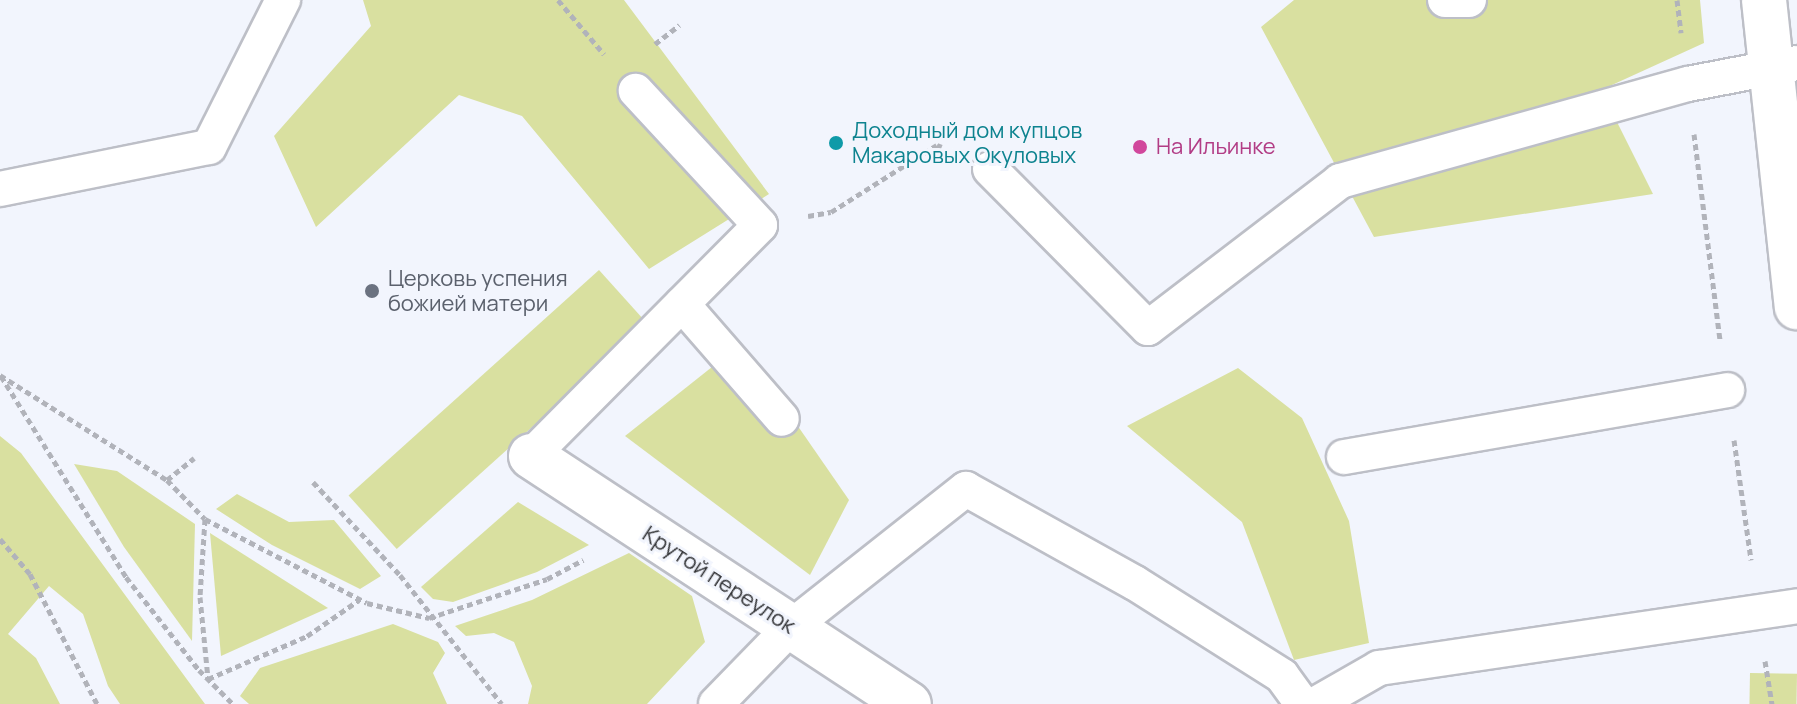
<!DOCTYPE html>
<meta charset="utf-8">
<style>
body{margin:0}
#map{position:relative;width:1797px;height:704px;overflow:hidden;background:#f2f5fd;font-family:Manrope,sans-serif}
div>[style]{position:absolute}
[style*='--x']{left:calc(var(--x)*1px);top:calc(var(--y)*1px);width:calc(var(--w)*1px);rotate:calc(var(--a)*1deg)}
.green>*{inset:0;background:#d9e0a0;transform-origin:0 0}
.path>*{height:5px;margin-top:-2.5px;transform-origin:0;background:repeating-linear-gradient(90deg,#b1b3ba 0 6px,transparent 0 10px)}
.roads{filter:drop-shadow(2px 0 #bdbfc7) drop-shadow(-2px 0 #bdbfc7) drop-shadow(0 2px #bdbfc7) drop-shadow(0 -2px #bdbfc7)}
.service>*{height:34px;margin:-17px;padding:0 17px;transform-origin:17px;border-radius:17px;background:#fff}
.minor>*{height:44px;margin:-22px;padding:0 22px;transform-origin:22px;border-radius:22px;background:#fff}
.dots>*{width:22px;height:22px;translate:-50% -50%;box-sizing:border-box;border:4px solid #f2f5fd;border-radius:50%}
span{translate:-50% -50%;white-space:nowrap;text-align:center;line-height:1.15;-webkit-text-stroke:6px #f2f5fd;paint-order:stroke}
.culture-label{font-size:22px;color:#0d838f}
.left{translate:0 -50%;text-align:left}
.hotel-label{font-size:22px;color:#b23c85}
.worship-label{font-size:22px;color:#5b616d}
.street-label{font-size:22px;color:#313235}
</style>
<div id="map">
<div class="green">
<i style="clip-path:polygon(363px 0,624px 0,769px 194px,649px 269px,522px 116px,459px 95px,316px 227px,274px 136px,371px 26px)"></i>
<i style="clip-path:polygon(1294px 0,1700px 0,1704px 43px,1601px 90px,1653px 194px,1374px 237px,1261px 27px)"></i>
<i style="left:599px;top:270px;width:72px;height:337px;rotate:48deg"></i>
<i style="clip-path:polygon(741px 344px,849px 500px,810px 575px,625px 436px)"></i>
<i style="clip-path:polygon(1238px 368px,1302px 418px,1349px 521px,1369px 643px,1294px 660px,1242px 522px,1127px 426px)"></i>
<i style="clip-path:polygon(0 436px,21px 453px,205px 704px,120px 704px,108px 686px,83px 614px,49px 586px,8px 634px,36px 658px,60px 704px,0 704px)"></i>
<i style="clip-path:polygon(74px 464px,117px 471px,195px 524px,192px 641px,124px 547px)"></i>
<i style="clip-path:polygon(237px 494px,289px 522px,334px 520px,381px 576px,360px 589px,272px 545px,216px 509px)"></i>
<i style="clip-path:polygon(518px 502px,589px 545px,537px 572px,453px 602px,433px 599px,421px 587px)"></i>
<i style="clip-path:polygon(210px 533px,328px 608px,221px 656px)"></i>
<i style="clip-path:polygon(629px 553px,692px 596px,705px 642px,647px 704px,528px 704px,532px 686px,514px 642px,494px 633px,466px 636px,455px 626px,532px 600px)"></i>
<i style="clip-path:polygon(393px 624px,438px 642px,445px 653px,433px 673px,447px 704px,249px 704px,240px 696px,260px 668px)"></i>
<i style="left:1750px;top:673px;width:47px;height:31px;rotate:1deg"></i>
</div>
<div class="path">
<i style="--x:558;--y:0;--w:71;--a:49.6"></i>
<i style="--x:1677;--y:0;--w:33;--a:83"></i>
<i style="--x:655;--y:44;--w:31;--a:-38"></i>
<i style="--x:1694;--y:134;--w:207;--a:82.8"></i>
<i style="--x:808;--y:216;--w:23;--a:-10"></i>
<i style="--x:831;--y:212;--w:125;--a:-32.3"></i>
<i style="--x:937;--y:145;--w:5;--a:22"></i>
<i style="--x:0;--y:375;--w:197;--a:32.2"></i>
<i style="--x:167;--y:480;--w:54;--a:45.7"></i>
<i style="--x:205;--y:519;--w:182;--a:27.4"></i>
<i style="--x:367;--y:603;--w:64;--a:13.6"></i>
<i style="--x:429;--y:618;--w:124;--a:-18.3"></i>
<i style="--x:547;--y:579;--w:41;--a:-27.8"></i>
<i style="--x:1;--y:376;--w:237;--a:58.1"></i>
<i style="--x:126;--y:577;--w:118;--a:51.9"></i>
<i style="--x:199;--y:670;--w:48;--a:45"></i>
<i style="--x:1734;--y:440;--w:121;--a:81.9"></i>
<i style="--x:167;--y:480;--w:35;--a:-39"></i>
<i style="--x:313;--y:482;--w:127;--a:46.9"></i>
<i style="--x:400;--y:575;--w:164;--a:51.7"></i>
<i style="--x:205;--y:519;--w:78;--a:93.7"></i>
<i style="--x:200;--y:597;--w:82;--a:84.4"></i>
<i style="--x:208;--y:679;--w:108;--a:-23.5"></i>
<i style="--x:307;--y:636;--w:63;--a:-34.7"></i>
<i style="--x:0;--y:539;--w:46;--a:49.4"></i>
<i style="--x:30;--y:574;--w:146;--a:62.7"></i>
<i style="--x:1765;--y:661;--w:44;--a:80.8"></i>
</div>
<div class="roads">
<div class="service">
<i style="--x:1445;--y:0;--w:24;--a:0"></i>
<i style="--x:990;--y:169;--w:224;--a:45.2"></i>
<i style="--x:1148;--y:328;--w:242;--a:-37.4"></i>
<i style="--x:1340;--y:181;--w:361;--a:-15.6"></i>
<i style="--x:1688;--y:84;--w:111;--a:-10.9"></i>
<i style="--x:0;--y:189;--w:213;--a:-11.4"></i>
<i style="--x:209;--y:147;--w:165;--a:-63.3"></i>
<i style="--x:682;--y:304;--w:152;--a:49"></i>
<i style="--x:531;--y:456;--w:325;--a:-45.2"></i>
<i style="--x:760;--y:225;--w:183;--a:-132.8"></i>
<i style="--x:1344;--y:457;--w:389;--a:-9.9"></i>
<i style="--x:716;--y:704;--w:107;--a:-45.8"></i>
<i style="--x:791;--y:627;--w:223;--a:-38.3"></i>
<i style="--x:966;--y:489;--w:193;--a:29.1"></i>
<i style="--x:1135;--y:583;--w:174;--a:32.3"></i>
<i style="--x:1282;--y:676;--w:34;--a:54"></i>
<i style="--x:1316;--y:704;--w:73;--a:-29.7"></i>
<i style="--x:1379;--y:668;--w:423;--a:-8.4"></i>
</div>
<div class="minor">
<i style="--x:1764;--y:0;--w:309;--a:83.9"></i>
<i style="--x:531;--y:456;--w:452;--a:33.3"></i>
</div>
</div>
<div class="dots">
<i style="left:836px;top:143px;background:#0f9aa8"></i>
<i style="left:1140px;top:147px;background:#d1479c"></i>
<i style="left:372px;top:291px;background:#6b7280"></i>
</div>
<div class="culture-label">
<span class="left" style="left:852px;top:143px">Доходный дом купцов<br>Макаровых Окуловых</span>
</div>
<div class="hotel-label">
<span class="left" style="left:1156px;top:147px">На Ильинке</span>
</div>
<div class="worship-label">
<span class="left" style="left:388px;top:291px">Церковь успения<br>божией матери</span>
</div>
<div class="street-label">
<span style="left:719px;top:580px;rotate:33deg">Крутой переулок</span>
</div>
</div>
